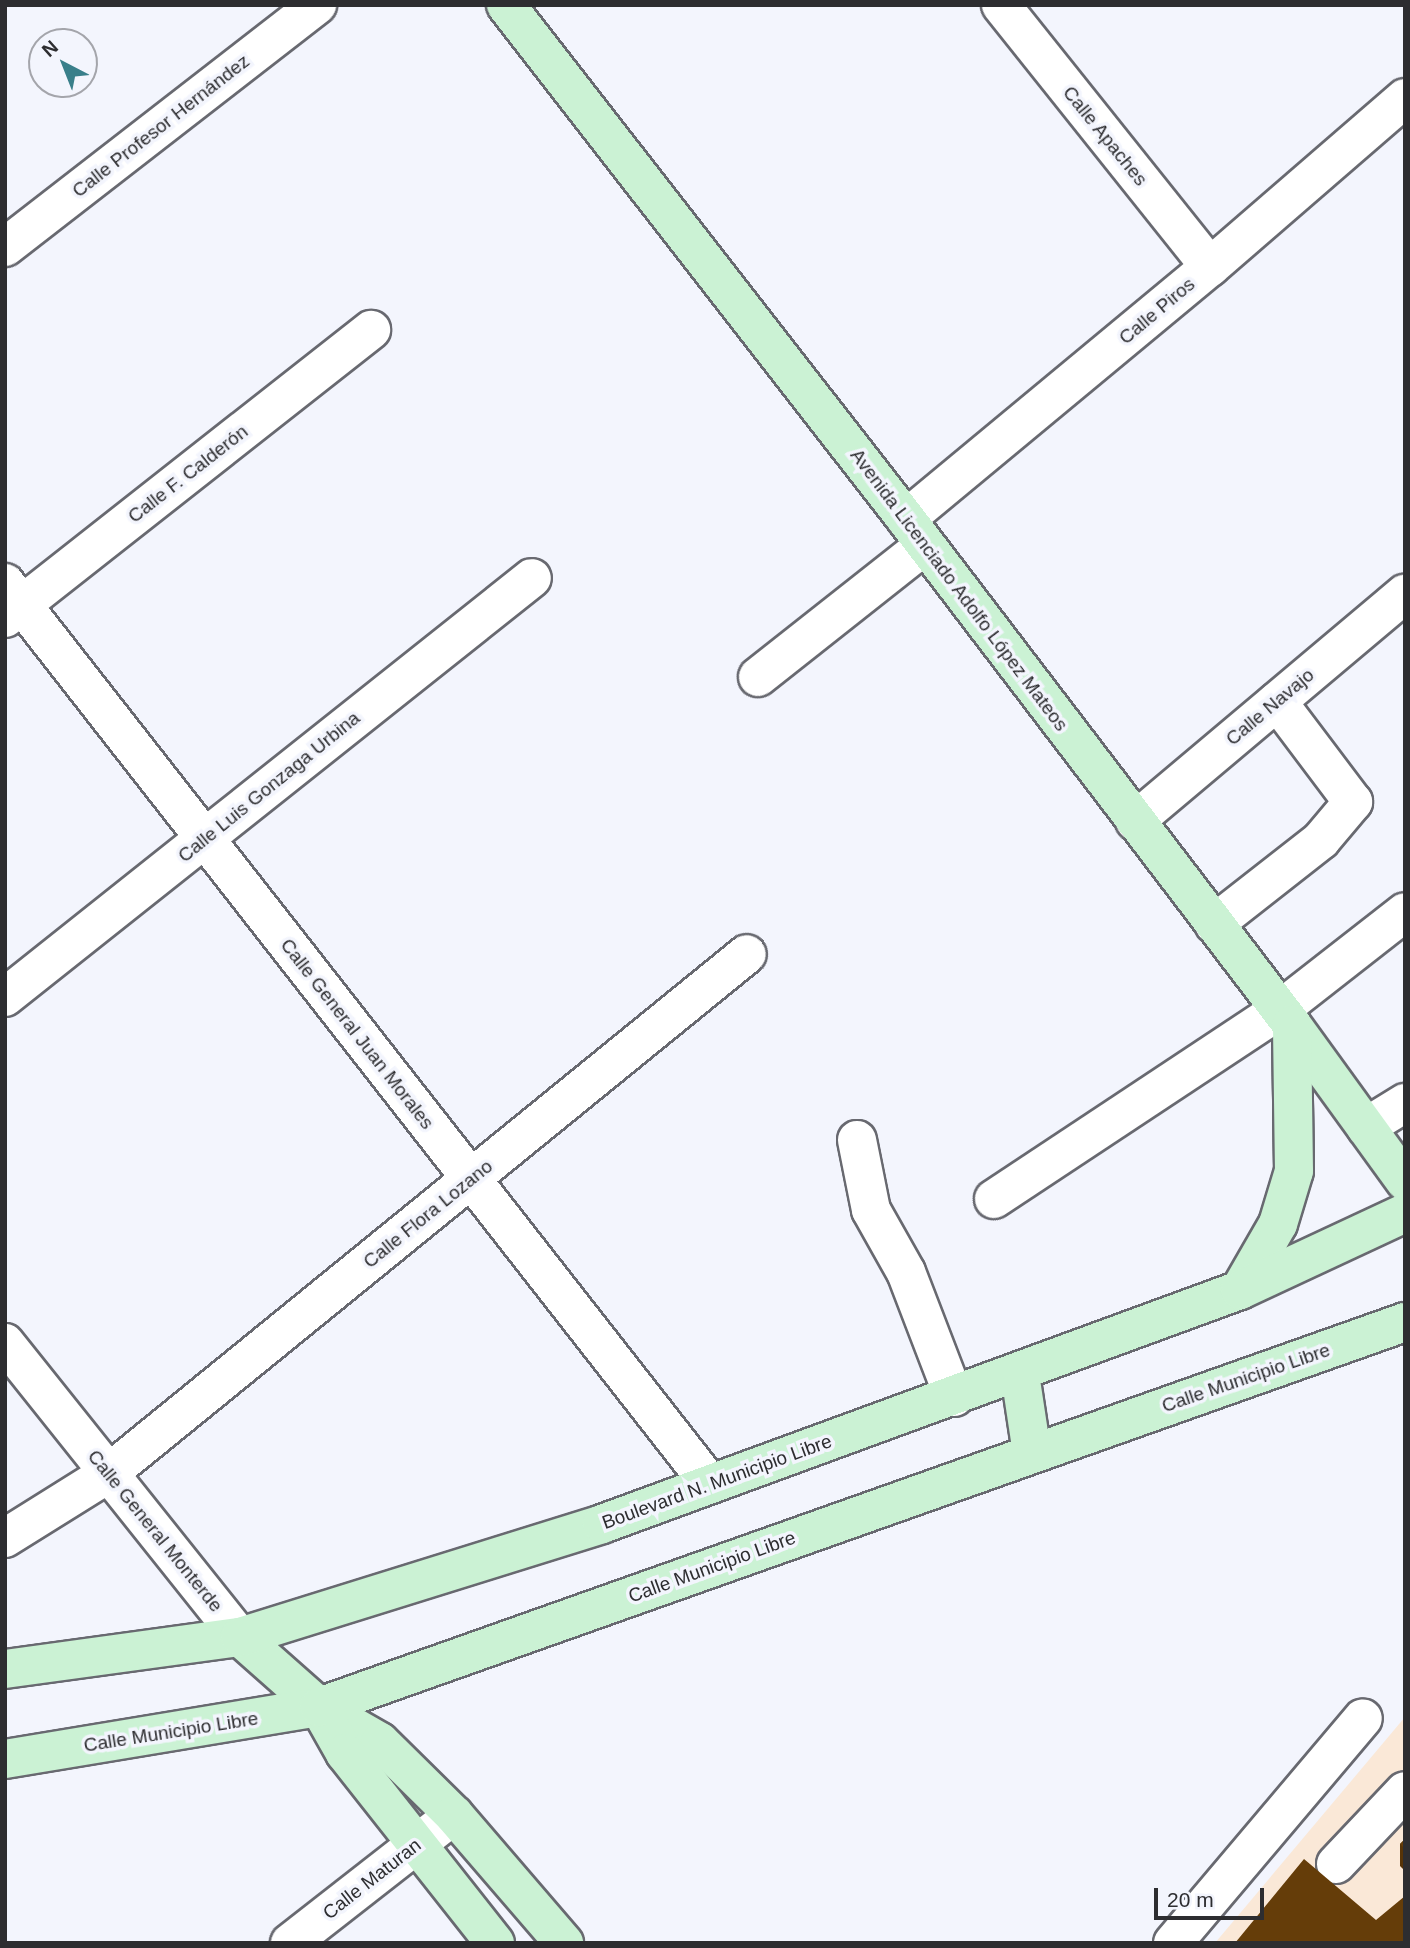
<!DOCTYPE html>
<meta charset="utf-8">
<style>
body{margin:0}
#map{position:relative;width:1410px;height:1948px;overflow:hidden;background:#f3f5fd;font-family:Helvetica,sans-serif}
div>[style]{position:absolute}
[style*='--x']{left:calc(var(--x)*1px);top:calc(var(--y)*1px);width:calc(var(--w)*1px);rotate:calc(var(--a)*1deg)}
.commercial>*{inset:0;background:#fae8d7}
.roads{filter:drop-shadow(2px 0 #686970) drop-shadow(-2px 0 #686970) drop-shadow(0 2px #686970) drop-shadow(0 -2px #686970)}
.minor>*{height:38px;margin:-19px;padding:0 19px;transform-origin:19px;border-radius:19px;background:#fff}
.major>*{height:38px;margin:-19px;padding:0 19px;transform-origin:19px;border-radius:19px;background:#cbf2d4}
.wall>*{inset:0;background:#573408}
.building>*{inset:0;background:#653d09}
span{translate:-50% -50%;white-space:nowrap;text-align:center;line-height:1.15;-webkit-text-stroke:7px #f3f5fd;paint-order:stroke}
.street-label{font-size:19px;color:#2d2d30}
.frame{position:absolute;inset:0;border:7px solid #2d2d30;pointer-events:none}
.north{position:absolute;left:28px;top:28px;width:70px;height:70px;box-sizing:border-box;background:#f3f5fd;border:2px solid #a4a5ab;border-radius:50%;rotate:318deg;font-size:19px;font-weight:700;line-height:28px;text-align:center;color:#2d2d30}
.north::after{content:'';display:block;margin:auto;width:24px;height:32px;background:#397f8a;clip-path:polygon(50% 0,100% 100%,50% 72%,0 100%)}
.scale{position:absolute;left:1154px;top:1888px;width:110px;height:32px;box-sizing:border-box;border:4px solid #2d2d30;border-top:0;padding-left:9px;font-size:21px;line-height:24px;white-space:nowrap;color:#2d2d30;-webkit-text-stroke:5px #f3f5fd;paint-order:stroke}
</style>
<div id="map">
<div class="commercial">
<i style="clip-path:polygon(1405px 1717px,1405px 1943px,1215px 1943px)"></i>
</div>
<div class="roads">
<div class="minor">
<i style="--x:1001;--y:5;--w:335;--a:51.4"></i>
<i style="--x:5;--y:247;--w:395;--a:-37.8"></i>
<i style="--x:906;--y:519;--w:395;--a:-39.7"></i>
<i style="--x:1210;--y:267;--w:258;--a:-40.9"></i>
<i style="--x:5;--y:583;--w:1144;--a:51.96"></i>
<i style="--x:5;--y:618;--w:466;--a:-38.2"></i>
<i style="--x:758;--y:677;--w:213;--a:-38.3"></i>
<i style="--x:1135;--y:821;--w:353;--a:-40.1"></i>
<i style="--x:1214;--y:924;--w:136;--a:-38.1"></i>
<i style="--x:1321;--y:840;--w:50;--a:-49.9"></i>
<i style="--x:1353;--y:802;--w:126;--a:-127"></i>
<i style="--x:5;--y:997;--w:673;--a:-38.49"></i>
<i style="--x:1366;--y:1127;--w:46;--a:-31.6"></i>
<i style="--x:857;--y:1140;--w:71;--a:78.7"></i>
<i style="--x:871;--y:1210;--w:71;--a:60.6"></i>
<i style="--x:906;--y:1272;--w:134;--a:69"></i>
<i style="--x:994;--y:1199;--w:344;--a:-33.5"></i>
<i style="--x:1281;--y:1009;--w:157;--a:-38"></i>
<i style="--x:5;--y:1343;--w:376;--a:51.4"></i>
<i style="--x:5;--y:1538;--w:123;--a:-32"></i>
<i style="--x:109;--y:1473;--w:822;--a:-39.13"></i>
<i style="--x:1336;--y:1864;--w:100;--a:-46.6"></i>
<i style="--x:290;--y:1943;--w:208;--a:-38"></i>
<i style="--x:1173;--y:1943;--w:294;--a:-49.8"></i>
</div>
<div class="major">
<i style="--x:506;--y:5;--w:651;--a:52.11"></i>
<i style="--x:906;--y:519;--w:636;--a:52.66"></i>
<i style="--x:1292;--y:1025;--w:193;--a:54.1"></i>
<i style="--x:1240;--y:1290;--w:76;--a:-60.1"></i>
<i style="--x:1278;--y:1224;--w:55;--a:-73.2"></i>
<i style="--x:1294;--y:1171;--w:146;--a:-90.8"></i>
<i style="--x:1020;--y:1374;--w:80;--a:81.4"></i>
<i style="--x:240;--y:1637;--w:106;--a:41.5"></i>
<i style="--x:319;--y:1707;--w:70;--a:29.8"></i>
<i style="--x:380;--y:1742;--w:104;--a:44.6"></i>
<i style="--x:454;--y:1815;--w:169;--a:49.3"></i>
<i style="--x:5;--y:1669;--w:237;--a:-7.8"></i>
<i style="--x:240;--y:1637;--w:379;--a:-17.3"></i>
<i style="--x:602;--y:1524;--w:680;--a:-20.14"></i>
<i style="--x:1240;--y:1290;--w:182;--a:-25"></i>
<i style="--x:319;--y:1707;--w:53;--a:60.5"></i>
<i style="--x:345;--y:1753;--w:242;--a:51.7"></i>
<i style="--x:5;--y:1759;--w:318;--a:-9.4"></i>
<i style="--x:319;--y:1707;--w:1152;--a:-19.52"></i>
</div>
</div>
<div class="wall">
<i style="clip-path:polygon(1405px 1839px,1405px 1871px,1400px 1866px,1400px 1844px)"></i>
</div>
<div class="building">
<i style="clip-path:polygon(1405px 1839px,1405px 1849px,1400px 1844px)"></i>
<i style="clip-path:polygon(1304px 1859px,1376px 1920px,1405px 1896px,1405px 1943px,1235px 1943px)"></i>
</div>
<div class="street-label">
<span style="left:161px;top:126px;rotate:-38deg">Calle Profesor Hernández</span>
<span style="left:1105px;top:136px;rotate:51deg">Calle Apaches</span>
<span style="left:1157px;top:311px;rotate:-40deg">Calle Piros</span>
<span style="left:188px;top:474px;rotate:-38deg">Calle F. Calderón</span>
<span style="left:959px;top:590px;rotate:53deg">Avenida Licenciado Adolfo López Mateos</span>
<span style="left:1270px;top:707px;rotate:-40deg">Calle Navajo</span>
<span style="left:269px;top:787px;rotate:-39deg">Calle Luis Gonzaga Urbina</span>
<span style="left:357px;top:1034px;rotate:52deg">Calle General Juan Morales</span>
<span style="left:428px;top:1214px;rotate:-39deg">Calle Flora Lozano</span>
<span style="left:1246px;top:1378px;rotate:-19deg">Calle Municipio Libre</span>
<span style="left:717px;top:1482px;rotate:-20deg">Boulevard N. Municipio Libre</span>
<span style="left:155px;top:1531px;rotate:51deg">Calle General Monterde</span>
<span style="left:712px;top:1567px;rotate:-20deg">Calle Municipio Libre</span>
<span style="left:171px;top:1732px;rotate:-9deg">Calle Municipio Libre</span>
<span style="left:372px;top:1879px;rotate:-38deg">Calle Maturan</span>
</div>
<div class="frame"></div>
<div class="north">N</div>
<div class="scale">20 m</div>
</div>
